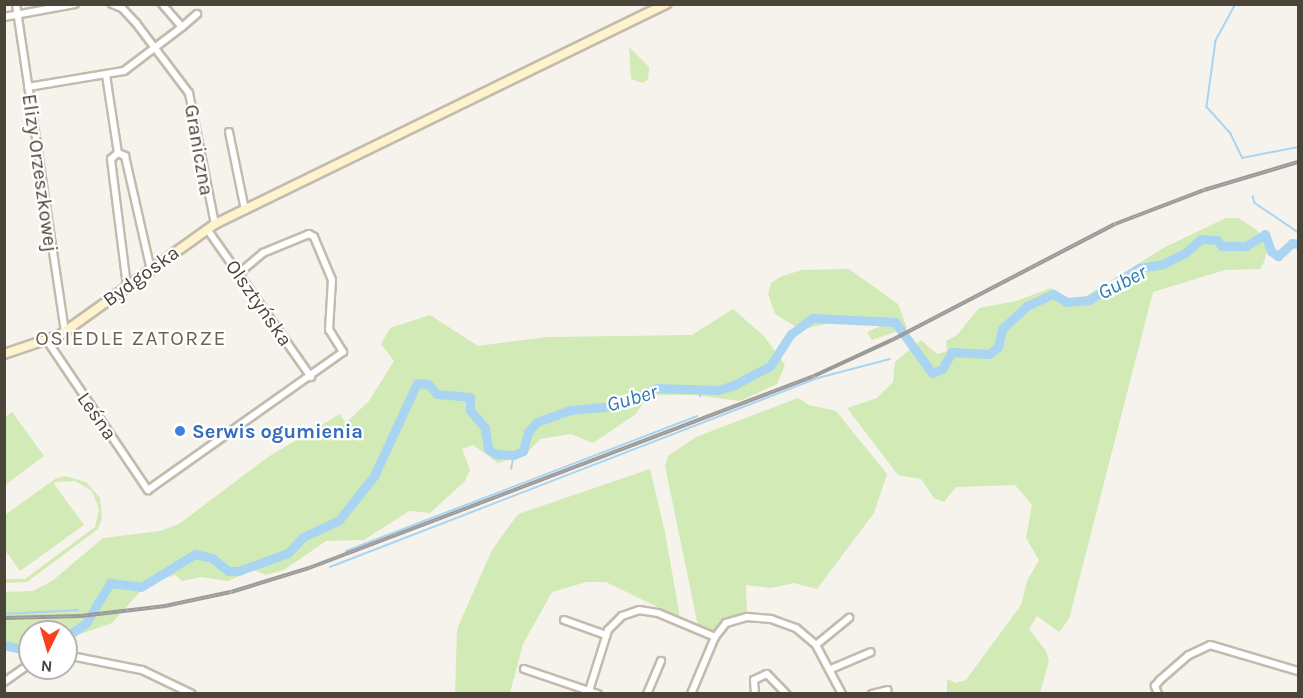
<!DOCTYPE html>
<meta charset="utf-8">
<style>
body{margin:0}
#map{position:relative;width:1303px;height:698px;overflow:hidden;background:#f6f3ec;font-family:Karla,sans-serif}
div>[style]{position:absolute}
[style*='--x']{left:calc(var(--x)*1px);top:calc(var(--y)*1px);width:calc(var(--w)*1px);rotate:calc(var(--a)*1deg)}
.green>*{inset:0;background:#d2eab5}
.stream>*{height:1.5px;margin:-0.75px;padding:0 0.75px;transform-origin:0.75px;border-radius:0.75px;background:#a9d4f2}
.river>*{height:9px;margin:-4.5px;padding:0 4.5px;transform-origin:4.5px;border-radius:4.5px;background:#a9d4f2}
.roads{filter:drop-shadow(2px 0 #c2bbae) drop-shadow(-2px 0 #c2bbae) drop-shadow(0 2px #c2bbae) drop-shadow(0 -2px #c2bbae)}
.street>*{height:6px;margin:-3px;padding:0 3px;transform-origin:3px;border-radius:3px;background:#fff}
.secondary>*{height:8px;margin:-4px;padding:0 4px;transform-origin:4px;border-radius:4px;background:#fff3cd}
.rail>*{height:4px;margin-top:-2px;transform-origin:0;background:repeating-linear-gradient(90deg,#fff 0 4.5px,#9a9a9a 0 9px);box-sizing:border-box;border-block:2px solid #9a9a9a}
.dots>*{width:16px;height:16px;translate:-50% -50%;box-sizing:border-box;border:3px solid #fff;border-radius:50%}
span{translate:-50% -50%;white-space:nowrap;text-align:center;line-height:1.15;-webkit-text-stroke:4.5px #fff;paint-order:stroke}
.street-label{font-size:20px;color:#4b4439}
.shop-label{font-size:20px;color:#366cbe;font-weight:700}
.left{translate:0 -50%;text-align:left}
.water-label{font-size:21px;color:#2e7ab2;font-style:italic}
.neighbourhood-label{font-size:21px;color:#6e6250;letter-spacing:1.5px}
.frame{position:absolute;inset:0;border:6px solid #4b4439;pointer-events:none}
.north{position:absolute;left:18px;top:620px;width:60px;height:60px;box-sizing:border-box;background:#fff;border:2px solid #b7b4b0;border-radius:50%;rotate:185deg;font-size:16px;font-weight:700;line-height:24px;text-align:center;color:#4b4439}
.north::after{content:'';display:block;margin:auto;width:21px;height:27px;background:#fc3f1d;clip-path:polygon(50% 0,100% 100%,50% 72%,0 100%)}
</style>
<div id="map">
<div class="green">
<i style="clip-path:polygon(629px 47px,649px 67px,648px 80px,642px 83px,631px 79px)"></i>
<i style="clip-path:polygon(1226px 218px,1238px 218px,1257px 230px,1267px 249px,1265px 260px,1260px 269px,1225px 270px,1153px 292px,1069px 619px,1059px 632px,1037px 616px,1029px 629px,1046px 651px,1049px 661px,1040px 693px,947px 693px,947px 679px,956px 683px,966px 680px,1021px 605px,1027px 581px,1039px 560px,1026px 538px,1032px 505px,1015px 485px,956px 487px,944px 502px,934px 498px,921px 479px,898px 475px,847px 408px,877px 398px,893px 382px,895px 362px,921px 340px,937px 354px,947px 351px,946px 341px,957px 335px,979px 308px,1016px 301px,1051px 288px,1068px 299px,1080px 300px,1165px 247px)"></i>
<i style="clip-path:polygon(849px 269px,898px 304px,907px 328px,872px 340px,867px 332px,881px 326px,850px 318px,801px 330px,775px 314px,768px 294px,771px 283px,780px 277px,801px 270px)"></i>
<i style="clip-path:polygon(733px 309px,764px 336px,785px 365px,777px 384px,740px 401px,696px 395px,648px 395px,636px 414px,593px 443px,571px 434px,540px 439px,525px 455px,498px 463px,473px 445px,462px 449px,470px 470px,465px 481px,430px 513px,409px 511px,364px 540px,326px 541px,284px 570px,266px 575px,254px 570px,228px 581px,201px 577px,182px 581px,175px 575px,148px 583px,112px 623px,66px 639px,66px 632px,30px 632px,30px 651px,5px 648px,5px 592px,33px 591px,52px 581px,103px 538px,160px 531px,179px 524px,268px 457px,340px 414px,346px 423px,369px 401px,394px 361px,381px 344px,390px 328px,430px 315px,478px 346px,547px 337px,692px 335px)"></i>
<i style="clip-path:polygon(798px 398px,809px 405px,836px 411px,887px 474px,874px 513px,817px 589px,794px 583px,771px 588px,746px 585px,747px 614px,724px 622px,714px 634px,698px 626px,665px 466px,668px 456px,696px 437px)"></i>
<i style="clip-path:polygon(12px 412px,44px 456px,5px 485px,5px 417px)"></i>
<i style="clip-path:polygon(650px 469px,665px 532px,680px 618px,606px 582px,586px 582px,552px 592px,523px 644px,510px 693px,455px 693px,457px 629px,492px 550px,518px 514px)"></i>
<i style="clip-path:polygon(65px 476px,86px 482px,100px 498px,102px 519px,98px 529px,27px 582px,5px 583px,5px 579px,25px 579px,95px 527px,99px 509px,92px 491px,75px 481px,56px 482px,54px 484px,84px 525px,20px 571px,5px 550px,5px 515px,55px 479px)"></i>
</div>
<div class="stream">
<i style="--x:1236;--y:4;--w:42;--a:118.4"></i>
<i style="--x:1216;--y:41;--w:67;--a:97.8"></i>
<i style="--x:1207;--y:107;--w:36;--a:48"></i>
<i style="--x:1231;--y:134;--w:25;--a:64"></i>
<i style="--x:1242;--y:158;--w:57;--a:-11.1"></i>
<i style="--x:1253;--y:196;--w:7;--a:74"></i>
<i style="--x:1255;--y:203;--w:52;--a:34"></i>
<i style="--x:700;--y:397;--w:9;--a:-84"></i>
<i style="--x:511;--y:469;--w:14;--a:-78"></i>
<i style="--x:346;--y:551;--w:376;--a:-21"></i>
<i style="--x:251;--y:567;--w:2;--a:63"></i>
<i style="--x:330;--y:567;--w:523;--a:-21.17"></i>
<i style="--x:818;--y:378;--w:74;--a:-14.8"></i>
<i style="--x:95;--y:601;--w:3;--a:18"></i>
<i style="--x:4;--y:614;--w:74;--a:-3.1"></i>
</div>
<div class="river">
<i style="--x:66;--y:637;--w:24;--a:-35"></i>
<i style="--x:86;--y:623;--w:47;--a:-59"></i>
<i style="--x:110;--y:583;--w:31;--a:7"></i>
<i style="--x:141;--y:587;--w:63;--a:-31.4"></i>
<i style="--x:195;--y:554;--w:17;--a:13"></i>
<i style="--x:212;--y:558;--w:21;--a:39"></i>
<i style="--x:228;--y:571;--w:10;--a:0"></i>
<i style="--x:238;--y:571;--w:53;--a:-19.8"></i>
<i style="--x:288;--y:553;--w:22;--a:-47"></i>
<i style="--x:303;--y:537;--w:40;--a:-25"></i>
<i style="--x:339;--y:520;--w:56;--a:-51.5"></i>
<i style="--x:374;--y:476;--w:102;--a:-65.2"></i>
<i style="--x:417;--y:383;--w:11;--a:5"></i>
<i style="--x:428;--y:384;--w:13;--a:48"></i>
<i style="--x:437;--y:394;--w:33;--a:5"></i>
<i style="--x:470;--y:397;--w:13;--a:90"></i>
<i style="--x:470;--y:410;--w:23;--a:50"></i>
<i style="--x:485;--y:428;--w:21;--a:82"></i>
<i style="--x:488;--y:449;--w:9;--a:32"></i>
<i style="--x:496;--y:454;--w:18;--a:3"></i>
<i style="--x:514;--y:455;--w:10;--a:-24"></i>
<i style="--x:523;--y:451;--w:20;--a:-75"></i>
<i style="--x:528;--y:432;--w:13;--a:-48"></i>
<i style="--x:537;--y:422;--w:35;--a:-20"></i>
<i style="--x:570;--y:410;--w:46;--a:-5"></i>
<i style="--x:616;--y:406;--w:45;--a:-23.7"></i>
<i style="--x:657;--y:388;--w:61;--a:1.9"></i>
<i style="--x:718;--y:390;--w:17;--a:-17"></i>
<i style="--x:734;--y:385;--w:41;--a:-27.8"></i>
<i style="--x:770;--y:366;--w:38;--a:-57"></i>
<i style="--x:791;--y:334;--w:26;--a:-37"></i>
<i style="--x:812;--y:318;--w:83;--a:2.8"></i>
<i style="--x:895;--y:322;--w:63;--a:54"></i>
<i style="--x:932;--y:373;--w:11;--a:-22"></i>
<i style="--x:942;--y:369;--w:20;--a:-60"></i>
<i style="--x:952;--y:352;--w:37;--a:3"></i>
<i style="--x:989;--y:354;--w:11;--a:-38"></i>
<i style="--x:998;--y:347;--w:18;--a:-77"></i>
<i style="--x:1002;--y:329;--w:34;--a:-43"></i>
<i style="--x:1027;--y:306;--w:29;--a:-25"></i>
<i style="--x:1053;--y:294;--w:16;--a:30"></i>
<i style="--x:1067;--y:302;--w:22;--a:-5"></i>
<i style="--x:1089;--y:300;--w:59;--a:-32.6"></i>
<i style="--x:1139;--y:268;--w:24;--a:-9"></i>
<i style="--x:1163;--y:264;--w:25;--a:-27"></i>
<i style="--x:1185;--y:253;--w:21;--a:-41"></i>
<i style="--x:1201;--y:239;--w:16;--a:4"></i>
<i style="--x:1217;--y:240;--w:8;--a:50"></i>
<i style="--x:1222;--y:246;--w:24;--a:0"></i>
<i style="--x:1246;--y:246;--w:22;--a:-32"></i>
<i style="--x:1265;--y:234;--w:18;--a:71"></i>
<i style="--x:1271;--y:251;--w:9;--a:36"></i>
<i style="--x:1278;--y:256;--w:19;--a:-43"></i>
<i style="--x:1292;--y:243;--w:6;--a:9"></i>
<i style="--x:4;--y:645;--w:27;--a:13"></i>
</div>
<div class="roads">
<div class="street">
<i style="--x:16;--y:4;--w:331;--a:81.5"></i>
<i style="--x:112;--y:4;--w:11;--a:22"></i>
<i style="--x:122;--y:8;--w:21;--a:47"></i>
<i style="--x:136;--y:23;--w:88;--a:52.9"></i>
<i style="--x:189;--y:93;--w:134;--a:78.8"></i>
<i style="--x:4;--y:17;--w:72;--a:-10.4"></i>
<i style="--x:182;--y:27;--w:20;--a:-41"></i>
<i style="--x:106;--y:75;--w:79;--a:81.3"></i>
<i style="--x:28;--y:87;--w:97;--a:-9.5"></i>
<i style="--x:124;--y:71;--w:73;--a:-37.2"></i>
<i style="--x:182;--y:27;--w:30;--a:-131"></i>
<i style="--x:229;--y:132;--w:80;--a:78.4"></i>
<i style="--x:207;--y:229;--w:181;--a:54.9"></i>
<i style="--x:127;--y:286;--w:128;--a:-97.2"></i>
<i style="--x:111;--y:159;--w:9;--a:-41"></i>
<i style="--x:118;--y:153;--w:8;--a:23"></i>
<i style="--x:125;--y:156;--w:117;--a:77.2"></i>
<i style="--x:48;--y:342;--w:179;--a:56"></i>
<i style="--x:148;--y:490;--w:239;--a:-35.3"></i>
<i style="--x:343;--y:352;--w:26;--a:-122"></i>
<i style="--x:329;--y:330;--w:50;--a:-86.6"></i>
<i style="--x:332;--y:280;--w:47;--a:-112.7"></i>
<i style="--x:314;--y:237;--w:6;--a:-149"></i>
<i style="--x:309;--y:234;--w:50;--a:157.6"></i>
<i style="--x:263;--y:253;--w:33;--a:140"></i>
<i style="--x:564;--y:620;--w:45;--a:19.7"></i>
<i style="--x:816;--y:645;--w:43;--a:-39.3"></i>
<i style="--x:66;--y:655;--w:77;--a:11.2"></i>
<i style="--x:142;--y:670;--w:55;--a:25.6"></i>
<i style="--x:524;--y:669;--w:78;--a:18.7"></i>
<i style="--x:831;--y:669;--w:43;--a:-23"></i>
<i style="--x:4;--y:682;--w:32;--a:-35"></i>
<i style="--x:588;--y:694;--w:67;--a:-72.6"></i>
<i style="--x:608;--y:630;--w:20;--a:-45"></i>
<i style="--x:622;--y:616;--w:18;--a:-19"></i>
<i style="--x:639;--y:610;--w:19;--a:9"></i>
<i style="--x:658;--y:613;--w:62;--a:22.8"></i>
<i style="--x:647;--y:694;--w:36;--a:-67"></i>
<i style="--x:691;--y:694;--w:62;--a:-67.2"></i>
<i style="--x:715;--y:637;--w:18;--a:-52"></i>
<i style="--x:726;--y:623;--w:22;--a:-16"></i>
<i style="--x:747;--y:617;--w:24;--a:5"></i>
<i style="--x:771;--y:619;--w:27;--a:20"></i>
<i style="--x:796;--y:628;--w:26;--a:40"></i>
<i style="--x:816;--y:645;--w:55;--a:62"></i>
<i style="--x:755;--y:694;--w:14;--a:-94"></i>
<i style="--x:754;--y:680;--w:14;--a:-25"></i>
<i style="--x:767;--y:674;--w:28;--a:46"></i>
<i style="--x:872;--y:694;--w:16;--a:-14"></i>
<i style="--x:1158;--y:694;--w:9;--a:-111"></i>
<i style="--x:1155;--y:686;--w:8;--a:-50"></i>
<i style="--x:1160;--y:680;--w:38;--a:-41"></i>
<i style="--x:1189;--y:655;--w:23;--a:-25"></i>
<i style="--x:1210;--y:645;--w:92;--a:16.5"></i>
</div>
<div class="secondary">
<i style="--x:4;--y:354;--w:59;--a:-18.7"></i>
<i style="--x:60;--y:335;--w:191;--a:-35.6"></i>
<i style="--x:215;--y:224;--w:502;--a:-26"></i>
</div>
</div>
<div class="rail">
<i style="--x:4;--y:618;--w:77;--a:-1.5"></i>
<i style="--x:81;--y:616;--w:85;--a:-6.8"></i>
<i style="--x:165;--y:606;--w:67;--a:-12"></i>
<i style="--x:231;--y:592;--w:82;--a:-17.1"></i>
<i style="--x:309;--y:568;--w:540;--a:-20.82"></i>
<i style="--x:814;--y:376;--w:86;--a:-24.8"></i>
<i style="--x:892;--y:340;--w:251;--a:-27.5"></i>
<i style="--x:1115;--y:224;--w:95;--a:-20.9"></i>
<i style="--x:1204;--y:190;--w:98;--a:-16.6"></i>
</div>
<div class="dots">
<i style="left:180px;top:431px;background:#3f7fe0"></i>
</div>
<div class="street-label">
<span style="left:199px;top:150px;rotate:80deg">Graniczna</span>
<span style="left:40px;top:173px;rotate:82deg">Elizy Orzeszkowej</span>
<span style="left:141px;top:276px;rotate:-36deg">Bydgoska</span>
<span style="left:259px;top:303px;rotate:55deg">Olsztyńska</span>
<span style="left:97px;top:416px;rotate:55deg">Leśna</span>
</div>
<div class="shop-label">
<span class="left" style="left:192px;top:431px">Serwis ogumienia</span>
</div>
<div class="water-label">
<span style="left:1122px;top:282px;rotate:-27deg">Guber</span>
<span style="left:632px;top:398px;rotate:-16deg">Guber</span>
</div>
<div class="neighbourhood-label">
<span style="left:131px;top:338px">OSIEDLE ZATORZE</span>
</div>
<div class="frame"></div>
<div class="north">N</div>
</div>
